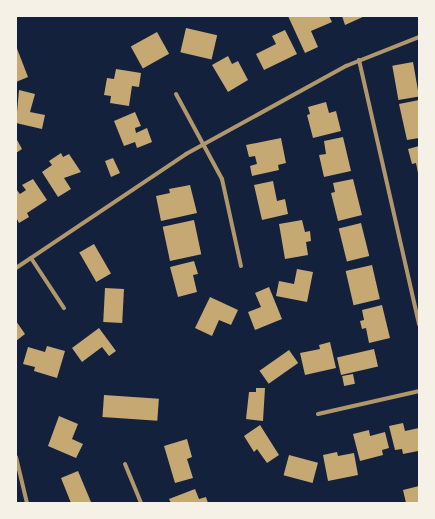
<!DOCTYPE html>
<style>
body{margin:0}
#map{position:relative;width:435px;height:519px;overflow:hidden;background:#14213d;font-family:"Alegreya Sans",sans-serif}
div>[style]{position:absolute}
[style*='--x']{left:calc(var(--x)*1px);top:calc(var(--y)*1px);width:calc(var(--w)*1px);rotate:calc(var(--a)*1deg)}
.building>*{inset:0;background:#c6a872;transform-origin:0 0}
.minor>*{height:4px;margin:-2px;padding:0 2px;transform-origin:2px;border-radius:2px;background:#b1986c}
span{translate:-50% -50%;white-space:nowrap;text-align:center;line-height:1.15;-webkit-text-stroke:3px #f6f1e7;paint-order:stroke}
.frame{position:absolute;inset:0;border:17px solid #f6f1e7;pointer-events:none}
</style>
<div id="map">
<div class="building">
<i style="clip-path:polygon(288px 16px,329px 16px,332px 22px,311px 31px,318px 47px,305px 53px)"></i>
<i style="clip-path:polygon(342px 16px,365px 16px,345px 25px)"></i>
<i style="left:186px;top:28px;width:32px;height:25px;rotate:13deg"></i>
<i style="clip-path:polygon(285px 30px,297px 54px,264px 70px,256px 54px,276px 44px,272px 36px)"></i>
<i style="left:157px;top:32px;width:25px;height:30px;rotate:61deg"></i>
<i style="clip-path:polygon(16px 46px,28px 77px,16px 82px)"></i>
<i style="clip-path:polygon(228px 56px,232px 64px,238px 61px,248px 80px,228px 92px,212px 65px)"></i>
<i style="left:413px;top:62px;width:35px;height:21px;rotate:80deg"></i>
<i style="clip-path:polygon(116px 69px,141px 73px,139px 87px,132px 86px,129px 106px,110px 103px,111px 96px,104px 95px,107px 78px,114px 79px)"></i>
<i style="clip-path:polygon(19px 90px,35px 94px,30px 112px,45px 115px,42px 129px,16px 123px)"></i>
<i style="clip-path:polygon(419px 100px,419px 138px,407px 140px,399px 104px)"></i>
<i style="clip-path:polygon(326px 102px,329px 113px,336px 111px,341px 131px,313px 138px,307px 115px,310px 114px,308px 107px)"></i>
<i style="clip-path:polygon(135px 112px,141px 126px,135px 128px,136px 133px,147px 128px,152px 142px,137px 148px,135px 142px,124px 146px,114px 121px)"></i>
<i style="clip-path:polygon(343px 137px,351px 171px,324px 177px,319px 155px,326px 154px,324px 141px)"></i>
<i style="clip-path:polygon(16px 138px,22px 149px,16px 153px)"></i>
<i style="clip-path:polygon(281px 138px,286px 163px,278px 165px,279px 170px,252px 176px,250px 166px,257px 164px,255px 156px,249px 157px,246px 145px)"></i>
<i style="clip-path:polygon(419px 146px,419px 173px,418px 173px,416px 163px,412px 164px,408px 149px)"></i>
<i style="clip-path:polygon(61px 153px,63px 157px,69px 154px,81px 172px,64px 178px,71px 189px,58px 197px,42px 172px,52px 165px,49px 161px)"></i>
<i style="clip-path:polygon(113px 158px,120px 173px,111px 177px,105px 161px)"></i>
<i style="clip-path:polygon(33px 179px,47px 200px,27px 213px,29px 217px,19px 223px,16px 217px,16px 189px,20px 194px,26px 190px,22px 185px)"></i>
<i style="clip-path:polygon(353px 179px,362px 215px,338px 221px,331px 193px,335px 192px,333px 183px)"></i>
<i style="clip-path:polygon(273px 181px,277px 201px,285px 199px,288px 214px,262px 220px,254px 185px)"></i>
<i style="clip-path:polygon(190px 185px,197px 213px,161px 221px,156px 196px,170px 193px,169px 189px)"></i>
<i style="left:194px;top:220px;width:35px;height:32px;rotate:78deg"></i>
<i style="clip-path:polygon(302px 220px,305px 232px,310px 231px,311px 241px,306px 242px,308px 255px,285px 259px,279px 224px)"></i>
<i style="left:361px;top:223px;width:34px;height:23px;rotate:76deg"></i>
<i style="left:94px;top:244px;width:34px;height:17px;rotate:60deg"></i>
<i style="clip-path:polygon(194px 261px,198px 274px,193px 275px,197px 292px,178px 297px,170px 267px)"></i>
<i style="left:372px;top:265px;width:35px;height:27px;rotate:77deg"></i>
<i style="clip-path:polygon(297px 269px,313px 272px,307px 302px,276px 296px,279px 281px,294px 284px)"></i>
<i style="clip-path:polygon(269px 287px,282px 319px,255px 330px,248px 312px,261px 307px,255px 293px)"></i>
<i style="left:105px;top:288px;width:19px;height:34px;rotate:3deg"></i>
<i style="clip-path:polygon(210px 297px,238px 310px,231px 325px,219px 320px,212px 336px,195px 328px)"></i>
<i style="clip-path:polygon(382px 305px,390px 338px,369px 343px,366px 328px,362px 329px,360px 321px,364px 320px,362px 310px)"></i>
<i style="clip-path:polygon(16px 321px,25px 334px,16px 341px)"></i>
<i style="clip-path:polygon(99px 328px,116px 351px,109px 356px,102px 347px,82px 362px,72px 348px)"></i>
<i style="clip-path:polygon(330px 342px,336px 368px,305px 375px,300px 353px,320px 349px,319px 345px)"></i>
<i style="clip-path:polygon(47px 346px,65px 351px,57px 378px,34px 371px,35px 367px,23px 364px,28px 347px,45px 352px)"></i>
<i style="left:374px;top:349px;width:18px;height:38px;rotate:77deg"></i>
<i style="left:289px;top:350px;width:16px;height:36px;rotate:55deg"></i>
<i style="left:353px;top:374px;width:10px;height:11px;rotate:79deg"></i>
<i style="clip-path:polygon(256px 388px,265px 388px,263px 421px,246px 419px,249px 392px,256px 392px)"></i>
<i style="left:104px;top:395px;width:55px;height:22px;rotate:4deg"></i>
<i style="clip-path:polygon(59px 416px,78px 424px,72px 439px,83px 444px,76px 458px,48px 446px)"></i>
<i style="clip-path:polygon(403px 423px,405px 431px,419px 428px,418px 451px,403px 454px,402px 449px,395px 450px,389px 426px)"></i>
<i style="clip-path:polygon(260px 425px,279px 455px,267px 463px,257px 449px,254px 452px,244px 436px)"></i>
<i style="clip-path:polygon(369px 430px,370px 436px,385px 432px,389px 448px,382px 450px,383px 455px,360px 461px,353px 434px)"></i>
<i style="clip-path:polygon(187px 439px,192px 457px,187px 459px,193px 478px,175px 483px,164px 446px)"></i>
<i style="clip-path:polygon(337px 452px,338px 456px,354px 453px,358px 475px,328px 481px,323px 455px)"></i>
<i style="left:289px;top:455px;width:30px;height:21px;rotate:15deg"></i>
<i style="clip-path:polygon(78px 471px,91px 502px,90px 503px,71px 503px,61px 478px)"></i>
<i style="clip-path:polygon(419px 486px,419px 503px,406px 503px,403px 490px)"></i>
<i style="clip-path:polygon(195px 489px,199px 499px,206px 497px,208px 503px,171px 503px,169px 499px)"></i>
</div>
<div class="minor">
<i style="--x:359;--y:60;--w:271;--a:77.2"></i>
<i style="--x:176;--y:94;--w:97;--a:61.6"></i>
<i style="--x:222;--y:179;--w:89;--a:77.7"></i>
<i style="--x:31;--y:258;--w:60;--a:56.6"></i>
<i style="--x:16;--y:268;--w:205;--a:-33.8"></i>
<i style="--x:186;--y:154;--w:183;--a:-28.8"></i>
<i style="--x:346;--y:66;--w:79;--a:-21.7"></i>
<i style="--x:318;--y:414;--w:104;--a:-12.8"></i>
<i style="--x:16;--y:457;--w:47;--a:76.6"></i>
<i style="--x:125;--y:464;--w:42;--a:67.7"></i>
</div>
<div class="frame"></div>
</div>
